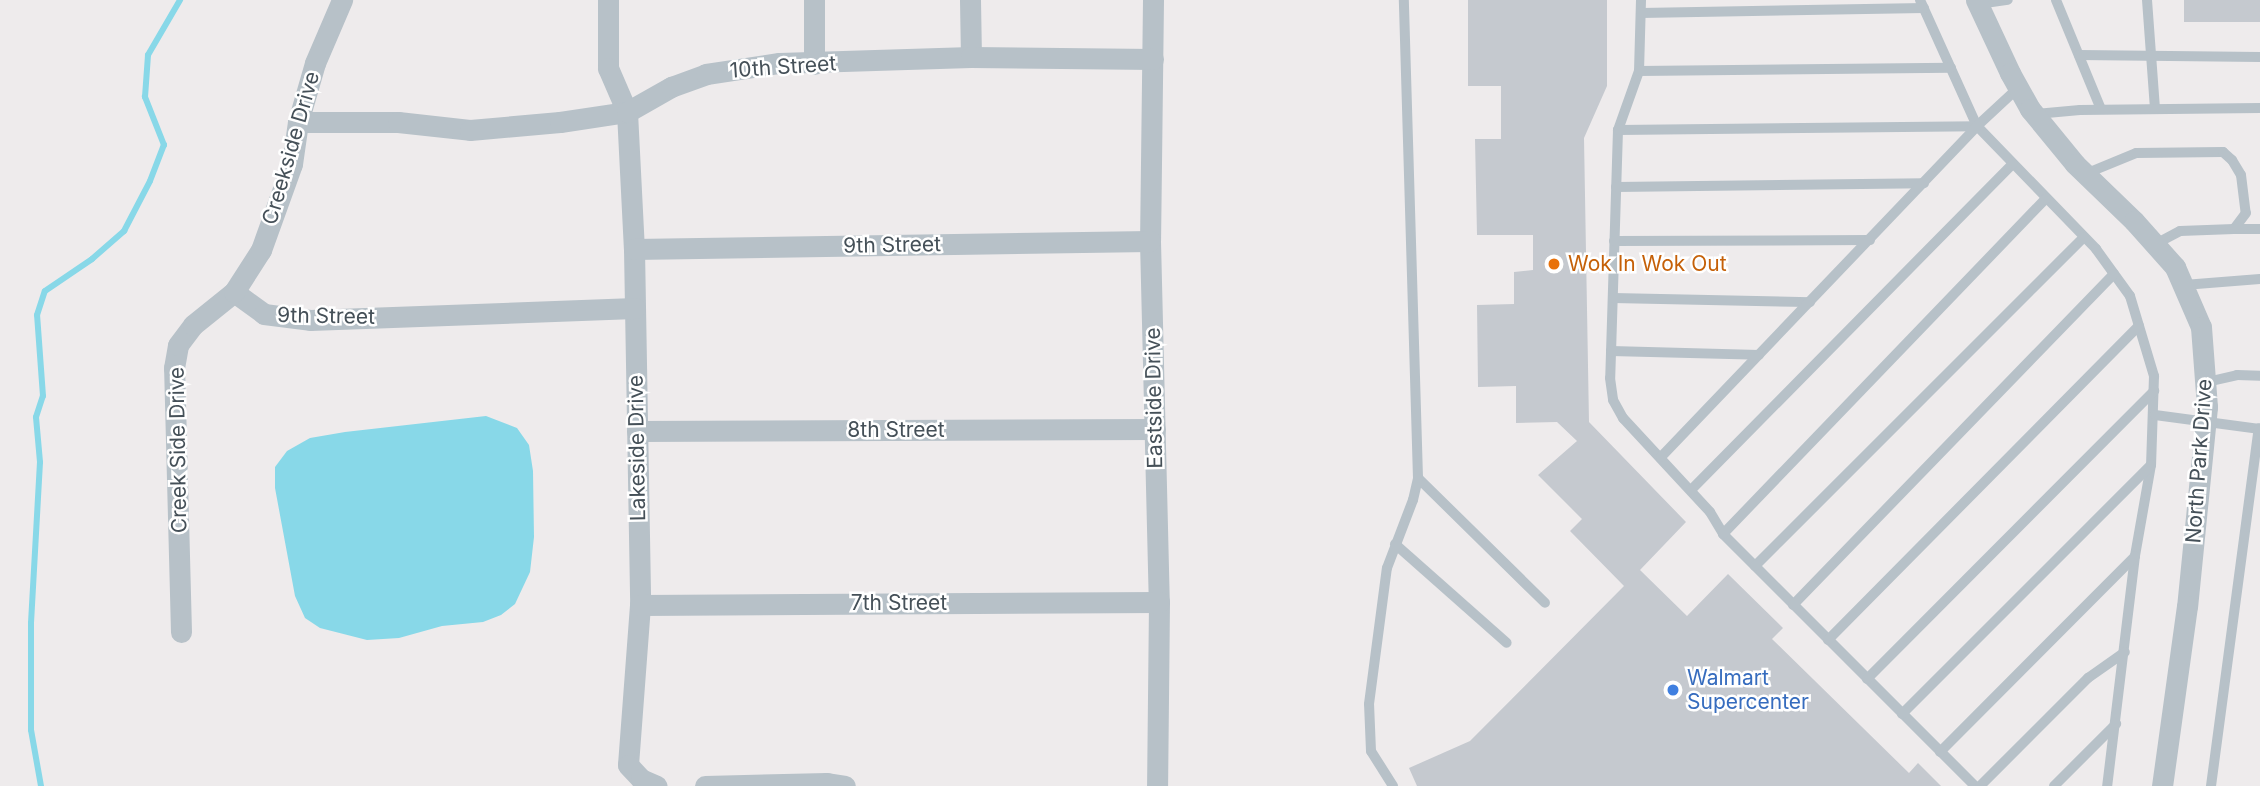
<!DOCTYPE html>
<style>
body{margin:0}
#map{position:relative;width:2260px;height:786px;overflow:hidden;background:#eeebec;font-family:Inter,sans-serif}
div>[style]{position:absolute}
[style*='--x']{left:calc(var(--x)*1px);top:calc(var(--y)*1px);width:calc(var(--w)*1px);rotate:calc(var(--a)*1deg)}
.water>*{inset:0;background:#88d8e8}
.stream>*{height:6px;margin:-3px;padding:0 3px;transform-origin:3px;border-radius:3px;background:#88d8e8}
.building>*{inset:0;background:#c5c9cf;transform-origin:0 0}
.lane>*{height:10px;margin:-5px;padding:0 5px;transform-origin:5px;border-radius:5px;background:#b7c1c8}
.street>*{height:21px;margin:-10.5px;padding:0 10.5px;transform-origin:10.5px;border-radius:10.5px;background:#b7c1c8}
.dots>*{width:19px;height:19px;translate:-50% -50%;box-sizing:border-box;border:4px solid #fff;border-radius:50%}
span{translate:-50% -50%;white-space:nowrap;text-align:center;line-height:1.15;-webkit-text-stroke:5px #fff;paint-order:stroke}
.street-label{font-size:21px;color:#455058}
.food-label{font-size:21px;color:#c56008}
.left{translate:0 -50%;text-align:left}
.shop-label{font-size:21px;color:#366cbe}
</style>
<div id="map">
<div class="water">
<i style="clip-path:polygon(486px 416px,517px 428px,529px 445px,533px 471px,534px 537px,530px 572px,515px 604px,501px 615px,483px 622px,442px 626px,399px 638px,367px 640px,320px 628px,305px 618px,295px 596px,275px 488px,275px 467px,287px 451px,310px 438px,345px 432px)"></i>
</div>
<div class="stream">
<i style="--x:41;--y:786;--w:57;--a:-100.1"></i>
<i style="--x:31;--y:730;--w:107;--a:-90"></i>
<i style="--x:31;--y:623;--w:161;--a:-86.8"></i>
<i style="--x:40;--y:462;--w:45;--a:-95.1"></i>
<i style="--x:36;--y:417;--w:22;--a:-72"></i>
<i style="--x:43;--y:396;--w:81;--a:-94.2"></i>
<i style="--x:37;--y:315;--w:25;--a:-72"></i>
<i style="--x:45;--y:291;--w:57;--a:-34.2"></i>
<i style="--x:92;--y:259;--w:43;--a:-41.2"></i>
<i style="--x:124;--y:231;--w:56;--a:-62.5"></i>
<i style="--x:150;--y:181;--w:39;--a:-69"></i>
<i style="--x:164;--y:145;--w:52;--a:-111.6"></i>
<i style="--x:145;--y:97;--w:42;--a:-85.9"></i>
<i style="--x:148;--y:55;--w:64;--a:-59.8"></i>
</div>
<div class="building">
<i style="clip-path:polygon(1468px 0,1607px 0,1607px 86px,1584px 138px,1589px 422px,1686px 522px,1640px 570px,1687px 616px,1728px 574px,1783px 628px,1772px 639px,1909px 773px,1918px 763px,1941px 786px,1417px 786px,1409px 768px,1470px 741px,1624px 586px,1570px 531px,1582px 519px,1538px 475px,1577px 441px,1557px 422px,1516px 423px,1516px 386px,1478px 387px,1477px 305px,1514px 304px,1514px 272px,1533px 270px,1533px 235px,1477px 235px,1475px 139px,1501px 139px,1501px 86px,1468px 86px)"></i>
<i style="left:2184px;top:0;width:76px;height:22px"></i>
</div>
<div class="lane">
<i style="--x:1641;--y:0;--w:71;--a:91.6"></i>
<i style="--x:1639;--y:71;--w:63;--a:109.6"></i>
<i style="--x:1618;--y:130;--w:248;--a:91.8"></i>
<i style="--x:1610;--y:378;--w:22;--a:82"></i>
<i style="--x:1613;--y:400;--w:21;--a:61"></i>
<i style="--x:1623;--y:418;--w:128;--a:47.2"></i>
<i style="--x:1710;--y:512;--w:26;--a:59"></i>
<i style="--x:1723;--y:534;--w:356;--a:45"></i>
<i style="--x:1920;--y:0;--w:138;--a:65.7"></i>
<i style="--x:1977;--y:126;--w:171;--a:45.9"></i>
<i style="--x:2096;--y:249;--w:58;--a:54.1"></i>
<i style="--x:2130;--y:296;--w:84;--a:73.3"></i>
<i style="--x:2154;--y:376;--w:89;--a:91.9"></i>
<i style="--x:2151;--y:465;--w:92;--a:100"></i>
<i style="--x:2135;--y:556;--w:232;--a:96.9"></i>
<i style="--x:2056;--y:0;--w:118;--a:67.6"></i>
<i style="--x:2147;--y:0;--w:109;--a:85.8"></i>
<i style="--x:1978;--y:4;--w:30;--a:-8"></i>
<i style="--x:1641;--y:13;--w:283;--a:-1"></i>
<i style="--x:2079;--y:55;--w:181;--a:0.6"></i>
<i style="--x:1639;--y:71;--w:312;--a:-0.6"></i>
<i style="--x:2036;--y:114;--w:44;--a:-5.2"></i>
<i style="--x:2080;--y:110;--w:180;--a:-0.6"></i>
<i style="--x:1618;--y:130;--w:359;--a:-0.6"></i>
<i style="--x:2085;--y:174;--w:55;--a:-22.4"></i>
<i style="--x:2136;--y:153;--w:87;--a:-0.7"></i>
<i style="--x:2223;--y:152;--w:12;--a:42"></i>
<i style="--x:2232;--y:160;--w:17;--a:59"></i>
<i style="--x:2241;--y:175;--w:38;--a:83"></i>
<i style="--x:2246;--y:213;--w:20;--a:127"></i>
<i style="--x:2234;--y:229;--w:54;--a:177.9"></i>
<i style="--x:2180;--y:231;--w:27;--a:152"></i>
<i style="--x:1616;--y:187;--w:308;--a:-0.7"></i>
<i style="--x:2234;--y:229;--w:26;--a:0"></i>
<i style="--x:1614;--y:241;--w:256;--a:-0.2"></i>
<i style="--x:2184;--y:285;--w:76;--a:-4.5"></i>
<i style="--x:1613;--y:298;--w:197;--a:1.2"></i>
<i style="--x:1611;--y:351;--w:148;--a:1.5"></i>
<i style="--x:2207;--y:382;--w:31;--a:-13"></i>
<i style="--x:2237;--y:375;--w:23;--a:2"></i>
<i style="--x:2155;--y:415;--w:106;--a:7.6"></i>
<i style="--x:1661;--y:457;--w:458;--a:-46.3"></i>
<i style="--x:1977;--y:126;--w:56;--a:-42.8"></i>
<i style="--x:1418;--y:478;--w:178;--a:44.5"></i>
<i style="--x:1691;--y:490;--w:458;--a:-45.4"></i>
<i style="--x:1723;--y:534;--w:466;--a:-46.1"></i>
<i style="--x:1395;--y:544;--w:149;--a:41.5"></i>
<i style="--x:1755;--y:566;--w:465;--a:-45"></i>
<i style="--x:1793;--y:605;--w:461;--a:-45.9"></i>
<i style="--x:1828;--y:640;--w:442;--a:-45.3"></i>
<i style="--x:1867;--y:679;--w:407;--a:-45.1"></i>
<i style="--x:1902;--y:714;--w:352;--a:-45"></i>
<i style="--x:1940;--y:752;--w:276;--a:-45.1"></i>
<i style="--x:1393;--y:786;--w:41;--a:-122.2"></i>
<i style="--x:1371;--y:751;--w:47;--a:-92.4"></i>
<i style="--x:1369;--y:704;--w:137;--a:-82.5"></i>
<i style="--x:1387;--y:568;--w:73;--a:-69.1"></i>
<i style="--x:1413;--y:500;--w:23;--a:-77"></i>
<i style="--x:1418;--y:478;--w:478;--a:-91.7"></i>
<i style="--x:1980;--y:786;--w:153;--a:-45"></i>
<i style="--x:2088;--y:678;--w:45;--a:-35.1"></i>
<i style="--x:2054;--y:786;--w:88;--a:-45"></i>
<i style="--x:2211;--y:786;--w:361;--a:-82.4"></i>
</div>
<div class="street">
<i style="--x:608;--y:0;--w:68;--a:90"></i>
<i style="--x:608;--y:68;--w:48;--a:66.6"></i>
<i style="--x:627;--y:112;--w:137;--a:87.1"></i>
<i style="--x:634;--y:249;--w:356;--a:89"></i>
<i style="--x:640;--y:605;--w:160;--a:94.3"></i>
<i style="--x:628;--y:765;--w:19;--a:47"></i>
<i style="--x:641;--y:779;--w:17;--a:24"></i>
<i style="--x:814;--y:0;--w:64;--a:90"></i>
<i style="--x:970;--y:0;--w:57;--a:89"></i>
<i style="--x:1153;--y:0;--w:241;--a:90.7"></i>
<i style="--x:1150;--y:241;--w:361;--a:88.6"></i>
<i style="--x:1159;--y:602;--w:184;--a:90.6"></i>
<i style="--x:1976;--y:0;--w:81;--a:65"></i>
<i style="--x:2010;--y:73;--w:41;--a:60.9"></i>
<i style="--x:2030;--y:109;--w:71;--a:50.7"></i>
<i style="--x:2075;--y:164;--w:82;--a:44"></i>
<i style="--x:2134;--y:221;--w:62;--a:48.3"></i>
<i style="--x:2175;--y:267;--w:65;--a:66.6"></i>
<i style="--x:2201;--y:327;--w:80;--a:85.7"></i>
<i style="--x:2207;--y:407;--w:200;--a:95.7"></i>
<i style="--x:2187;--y:606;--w:182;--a:97.9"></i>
<i style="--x:298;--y:122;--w:100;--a:0"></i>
<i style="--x:398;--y:122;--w:72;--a:6.3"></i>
<i style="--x:470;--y:130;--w:90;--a:-5.1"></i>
<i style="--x:560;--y:122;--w:68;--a:-8.5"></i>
<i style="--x:627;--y:112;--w:51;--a:-29.6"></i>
<i style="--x:671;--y:87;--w:37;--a:-20"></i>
<i style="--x:706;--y:74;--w:74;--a:-8.6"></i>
<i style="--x:779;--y:63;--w:192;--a:-1.8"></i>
<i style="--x:971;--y:57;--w:182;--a:0.6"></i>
<i style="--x:634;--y:249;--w:516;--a:-0.89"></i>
<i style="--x:234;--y:292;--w:37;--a:36"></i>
<i style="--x:264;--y:314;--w:46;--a:7.4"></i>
<i style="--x:310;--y:320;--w:325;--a:-2.1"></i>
<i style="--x:637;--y:431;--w:518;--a:-0.22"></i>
<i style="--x:640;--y:605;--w:519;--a:-0.33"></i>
<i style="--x:181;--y:632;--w:264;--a:-91.5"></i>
<i style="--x:174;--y:368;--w:23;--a:-80"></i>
<i style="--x:178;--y:345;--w:25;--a:-53"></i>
<i style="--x:193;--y:325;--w:53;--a:-38.8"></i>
<i style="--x:234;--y:292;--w:50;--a:-57.3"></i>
<i style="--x:261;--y:250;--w:91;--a:-70.2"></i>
<i style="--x:292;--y:164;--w:42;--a:-81.9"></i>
<i style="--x:298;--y:122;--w:61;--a:-73.9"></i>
<i style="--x:315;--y:63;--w:69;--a:-66.8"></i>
<i style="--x:705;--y:786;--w:122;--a:-1.4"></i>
<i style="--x:827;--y:783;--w:18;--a:9"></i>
</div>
<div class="dots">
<i style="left:1554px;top:264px;background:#e8710a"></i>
<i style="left:1673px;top:690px;background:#3f7fe0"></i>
</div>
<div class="street-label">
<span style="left:783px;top:67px;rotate:-4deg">10th Street</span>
<span style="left:291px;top:148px;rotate:-74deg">Creekside Drive</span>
<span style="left:892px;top:245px;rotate:-1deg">9th Street</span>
<span style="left:326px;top:316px;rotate:1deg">9th Street</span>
<span style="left:1154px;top:398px;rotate:-91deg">Eastside Drive</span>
<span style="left:896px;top:430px">8th Street</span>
<span style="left:637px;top:448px;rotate:-91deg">Lakeside Drive</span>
<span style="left:178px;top:450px;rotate:-91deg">Creek Side Drive</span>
<span style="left:2199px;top:461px;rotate:-86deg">North Park Drive</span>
<span style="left:899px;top:603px">7th Street</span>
</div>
<div class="food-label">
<span class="left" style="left:1568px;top:264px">Wok In Wok Out</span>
</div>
<div class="shop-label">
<span class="left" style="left:1687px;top:690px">Walmart<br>Supercenter</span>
</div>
</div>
